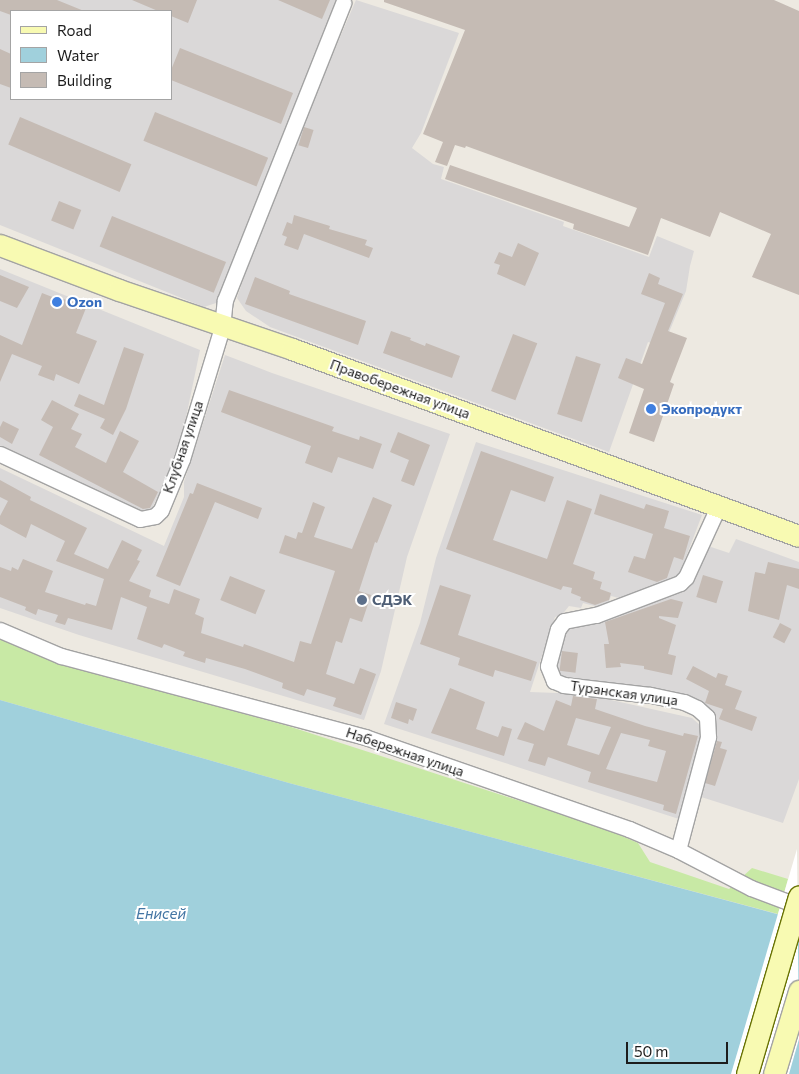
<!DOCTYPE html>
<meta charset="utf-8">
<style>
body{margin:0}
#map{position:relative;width:799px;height:1074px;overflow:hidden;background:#ede9e1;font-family:Commissioner,sans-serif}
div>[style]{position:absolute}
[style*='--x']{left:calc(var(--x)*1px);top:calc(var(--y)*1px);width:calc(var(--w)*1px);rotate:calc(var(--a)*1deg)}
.residential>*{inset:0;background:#dad8d8}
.grass>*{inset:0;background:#c8e9a5}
.water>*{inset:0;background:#a0d0dc}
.pier>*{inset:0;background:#fff}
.building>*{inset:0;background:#c5bbb4;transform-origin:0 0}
.roads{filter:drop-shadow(1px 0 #a3a3a3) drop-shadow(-1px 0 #a3a3a3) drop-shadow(0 1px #a3a3a3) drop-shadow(0 -1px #a3a3a3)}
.street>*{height:15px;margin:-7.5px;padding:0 7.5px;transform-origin:7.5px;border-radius:7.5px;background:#fff}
.secondary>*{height:21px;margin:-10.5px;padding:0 10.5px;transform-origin:10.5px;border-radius:10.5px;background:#f8fab2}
.bridges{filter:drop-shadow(1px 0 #687203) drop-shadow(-1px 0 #687203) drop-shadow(0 1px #687203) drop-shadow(0 -1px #687203)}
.secondary-bridge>*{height:21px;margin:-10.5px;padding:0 10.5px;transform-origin:10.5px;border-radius:10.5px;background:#f8fab2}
.dots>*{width:14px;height:14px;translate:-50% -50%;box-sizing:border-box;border:2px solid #fff;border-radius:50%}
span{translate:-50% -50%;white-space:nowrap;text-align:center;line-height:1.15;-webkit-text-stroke:4px #fff;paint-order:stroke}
.shop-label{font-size:14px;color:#366cbe;font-weight:700}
.left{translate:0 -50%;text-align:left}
.street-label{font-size:14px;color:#1c1c1c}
.service-label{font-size:14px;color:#4e5e75;font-weight:700}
.water-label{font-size:15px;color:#4476a4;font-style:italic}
.legend{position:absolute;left:10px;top:10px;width:162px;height:90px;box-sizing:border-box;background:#fff;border:1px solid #a4a4a4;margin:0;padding:6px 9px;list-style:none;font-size:15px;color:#1c1c1c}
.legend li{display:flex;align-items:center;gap:10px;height:25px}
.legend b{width:25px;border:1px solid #a4a4a4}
.scale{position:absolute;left:626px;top:1042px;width:102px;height:22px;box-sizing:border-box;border:2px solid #1c1c1c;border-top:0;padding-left:6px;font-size:15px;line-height:18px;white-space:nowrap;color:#1c1c1c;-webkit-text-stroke:4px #fff;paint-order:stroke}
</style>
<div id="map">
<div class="residential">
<i style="clip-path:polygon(evenodd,0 0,336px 0,219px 302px,204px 307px,0 225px,0 0,11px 11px,171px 11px,171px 99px,11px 99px,11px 11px)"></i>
<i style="clip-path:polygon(356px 0,459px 33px,421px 133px,412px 148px,433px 164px,444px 167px,441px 179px,564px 222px,563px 226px,649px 257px,657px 236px,694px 251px,690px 266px,686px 291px,663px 347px,648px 342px,609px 452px,270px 327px,246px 311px,237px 298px,254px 247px,304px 121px)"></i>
<i style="clip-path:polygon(0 269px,200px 350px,178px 456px,148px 516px,0 446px)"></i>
<i style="clip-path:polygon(225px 355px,272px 373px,450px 434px,407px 557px,381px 671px,364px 720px,79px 635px,0 608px,0 468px,164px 546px,184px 497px,184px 482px)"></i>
<i style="clip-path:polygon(476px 442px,702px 515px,678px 578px,627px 600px,611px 596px,606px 609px,583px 603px,581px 608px,569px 606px,561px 616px,555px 617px,530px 692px,584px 694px,692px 718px,701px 726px,702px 736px,679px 819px,384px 724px,420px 623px,436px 558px)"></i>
<i style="clip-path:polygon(736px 539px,799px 562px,799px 779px,783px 823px,695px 795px,716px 720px,707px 706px,673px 691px,555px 676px,553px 666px,561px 628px,689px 585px,705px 545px,729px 553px)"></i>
</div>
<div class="grass">
<i style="clip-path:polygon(0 639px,52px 661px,288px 726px,604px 828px,638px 843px,650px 862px,729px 889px,752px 868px,788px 879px,778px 914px,289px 783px,0 700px)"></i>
</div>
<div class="water">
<i style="clip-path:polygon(0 700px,289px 783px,799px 920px,799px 1074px,0 1074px)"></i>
</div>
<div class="pier">
<i style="clip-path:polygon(797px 849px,799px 1039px,789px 1074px,731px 1074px)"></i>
</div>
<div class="building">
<i style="clip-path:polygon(0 0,57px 0,84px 11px,11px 11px,11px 15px,0 11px)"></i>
<i style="clip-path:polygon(132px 0,197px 0,188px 23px,171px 16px,171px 11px,158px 11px)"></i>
<i style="clip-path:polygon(278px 0,330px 0,322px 19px)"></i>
<i style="clip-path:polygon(384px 0,774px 0,799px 11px,799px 295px,752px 277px,771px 234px,720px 212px,710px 237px,661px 218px,648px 255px,573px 229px,574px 224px,445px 179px,450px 165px,629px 227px,637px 208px,466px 146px,465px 148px,455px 145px,447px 166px,435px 162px,443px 142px,423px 134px,465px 30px,384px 2px)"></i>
<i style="clip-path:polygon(180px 48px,293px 93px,281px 124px,171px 80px,171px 70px)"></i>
<i style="clip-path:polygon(0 49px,11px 54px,11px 88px,0 84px)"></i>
<i style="left:155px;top:112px;width:122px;height:31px;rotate:22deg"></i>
<i style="left:20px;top:117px;width:121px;height:30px;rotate:23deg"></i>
<i style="left:304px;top:127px;width:10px;height:19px;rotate:17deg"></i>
<i style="left:59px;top:201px;width:24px;height:21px;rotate:22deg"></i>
<i style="clip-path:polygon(294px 215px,330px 226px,329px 229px,367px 240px,365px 245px,373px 248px,369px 258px,304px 234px,298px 250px,284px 245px,287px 237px,282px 235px,287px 222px,292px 224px)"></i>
<i style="left:112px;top:216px;width:123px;height:33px;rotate:22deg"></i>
<i style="clip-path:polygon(518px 243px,539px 253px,525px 286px,497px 274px,500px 265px,494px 263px,499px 252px,512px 257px)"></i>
<i style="clip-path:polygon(649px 273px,660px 278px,658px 284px,683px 294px,668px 331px,687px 338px,670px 382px,674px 384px,654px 442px,629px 433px,644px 389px,618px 378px,626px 358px,642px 364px,665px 303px,641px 294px)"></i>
<i style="clip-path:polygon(0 275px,29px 287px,17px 308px,0 301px)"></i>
<i style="clip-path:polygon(255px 277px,290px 291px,289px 294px,366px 321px,358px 345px,245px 304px)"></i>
<i style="clip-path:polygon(42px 293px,55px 298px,56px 296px,86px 308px,76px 333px,97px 341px,79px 384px,56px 374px,54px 381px,38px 375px,42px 366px,12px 354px,0 382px,0 335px,22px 345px)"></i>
<i style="clip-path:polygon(391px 331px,411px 338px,410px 340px,425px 346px,426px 343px,460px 356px,452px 378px,383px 353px)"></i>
<i style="left:513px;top:334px;width:26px;height:61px;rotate:21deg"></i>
<i style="clip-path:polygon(124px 347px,144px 354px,126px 409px,113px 435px,100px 428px,105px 419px,74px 406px,79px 394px,104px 405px)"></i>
<i style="left:576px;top:356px;width:26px;height:61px;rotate:18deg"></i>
<i style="clip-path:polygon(229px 390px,334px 427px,332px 431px,359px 440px,360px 436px,382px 444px,373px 469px,338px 457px,332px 473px,305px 463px,311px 446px,221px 412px)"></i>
<i style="clip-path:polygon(52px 400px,79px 414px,71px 429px,82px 434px,75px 447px,106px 463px,120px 431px,139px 441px,123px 472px,158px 492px,150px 508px,143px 509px,39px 455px,53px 427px,41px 420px)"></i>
<i style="clip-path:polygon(3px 421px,19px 429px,12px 444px,0 437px,0 427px)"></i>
<i style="clip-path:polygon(398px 432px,430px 445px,414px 486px,401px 481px,409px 460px,390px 452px)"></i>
<i style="clip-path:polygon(481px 451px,554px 477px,545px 502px,511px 490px,493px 540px,547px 559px,567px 500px,592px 509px,573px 564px,595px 572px,593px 579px,602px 582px,600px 589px,611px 593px,609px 600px,595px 605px,580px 600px,581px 597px,571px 593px,572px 588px,563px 586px,561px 590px,446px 549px)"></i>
<i style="clip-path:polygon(0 480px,31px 497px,30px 500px,87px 528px,74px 554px,108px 569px,122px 540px,142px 550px,137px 560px,140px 561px,129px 581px,151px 590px,149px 597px,169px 604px,174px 589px,200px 599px,195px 614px,204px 618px,201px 633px,243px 647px,244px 644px,294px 662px,300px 641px,311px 644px,335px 571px,279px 553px,285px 535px,296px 539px,298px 532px,302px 533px,313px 502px,325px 507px,314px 537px,352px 549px,373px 497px,392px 505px,377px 543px,375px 542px,359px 591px,371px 595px,362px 622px,350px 618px,342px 643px,336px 641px,326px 674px,354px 684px,360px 668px,376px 674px,361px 715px,333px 706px,336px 698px,307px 689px,304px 696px,282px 688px,283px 683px,245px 669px,206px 658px,205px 663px,183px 656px,185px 652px,164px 644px,162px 648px,137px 639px,147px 607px,121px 597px,112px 630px,68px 618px,65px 625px,55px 622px,58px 615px,38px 609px,36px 615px,25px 610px,26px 607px,0 597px,0 567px,11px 571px,12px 567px,18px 570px,23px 559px,53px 571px,45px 592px,85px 605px,86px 603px,96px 606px,104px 579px,56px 561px,65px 541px,31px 524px,26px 538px,0 524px,0 516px,8px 501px,0 497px)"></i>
<i style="clip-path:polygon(197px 483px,262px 508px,258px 519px,215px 502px,180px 586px,156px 576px,190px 493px,193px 494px)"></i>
<i style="clip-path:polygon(600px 494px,644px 509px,646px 504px,669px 511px,664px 528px,690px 536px,683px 560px,674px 557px,667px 578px,657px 582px,628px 572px,634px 556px,645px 559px,653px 534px,594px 514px)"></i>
<i style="clip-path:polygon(768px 562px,799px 569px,799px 589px,787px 585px,779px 620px,748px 611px,755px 572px,765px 574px)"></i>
<i style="left:703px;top:575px;width:21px;height:23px;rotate:17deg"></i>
<i style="left:230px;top:576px;width:38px;height:26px;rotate:22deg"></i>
<i style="clip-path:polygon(440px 585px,471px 595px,458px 635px,537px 662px,531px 681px,495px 670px,493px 677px,458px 665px,460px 658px,420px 644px)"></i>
<i style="clip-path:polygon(671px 599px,683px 602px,678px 618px,659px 616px,659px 618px,676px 625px,668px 654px,676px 656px,672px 675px,644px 669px,644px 666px,620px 663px,621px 667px,606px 668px,604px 644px,609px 644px,605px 622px)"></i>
<i style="left:780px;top:623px;width:13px;height:16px;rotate:27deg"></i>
<i style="left:562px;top:651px;width:16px;height:20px;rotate:7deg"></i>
<i style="clip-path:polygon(693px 666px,716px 678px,718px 673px,728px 676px,725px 685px,742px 691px,735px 709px,757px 717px,752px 731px,719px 719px,723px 709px,705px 703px,709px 691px,686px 679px)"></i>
<i style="clip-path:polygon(450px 688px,485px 702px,476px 729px,498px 737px,502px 726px,512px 729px,504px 756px,431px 733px)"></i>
<i style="clip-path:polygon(evenodd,573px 696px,597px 699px,595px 709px,645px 726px,683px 736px,684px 733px,698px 736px,676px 814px,663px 810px,664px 805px,588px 782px,591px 772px,548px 757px,545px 766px,528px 761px,534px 744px,517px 739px,525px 722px,544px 731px,556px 700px,571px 706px,573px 696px,576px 718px,611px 727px,599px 755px,567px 745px,576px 718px,573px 696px,621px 733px,650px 740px,648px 746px,666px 751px,657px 782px,606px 769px,621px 733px)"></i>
<i style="clip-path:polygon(396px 702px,417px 709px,413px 721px,409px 719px,408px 724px,391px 718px)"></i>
<i style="clip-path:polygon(717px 741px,722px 742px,720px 748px,727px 750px,715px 786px,705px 783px)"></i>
</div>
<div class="roads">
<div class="street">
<i style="--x:0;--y:454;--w:154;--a:24.9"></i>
<i style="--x:140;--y:519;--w:15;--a:-11"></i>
<i style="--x:155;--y:516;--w:8;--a:-45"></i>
<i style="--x:161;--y:510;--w:55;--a:-67.6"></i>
<i style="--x:182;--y:459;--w:138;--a:-73.1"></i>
<i style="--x:222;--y:327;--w:27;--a:-84"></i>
<i style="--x:225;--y:300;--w:320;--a:-68.3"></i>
<i style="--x:0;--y:630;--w:66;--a:23.1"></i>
<i style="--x:61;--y:656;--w:315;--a:14.9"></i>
<i style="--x:365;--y:737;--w:280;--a:19.2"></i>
<i style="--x:629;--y:829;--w:53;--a:23.2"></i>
<i style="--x:678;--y:850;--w:82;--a:27.5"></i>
<i style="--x:751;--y:888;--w:51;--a:20.6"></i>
<i style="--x:678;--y:850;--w:117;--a:-75.1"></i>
<i style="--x:708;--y:737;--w:20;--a:-93"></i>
<i style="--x:707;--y:717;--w:13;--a:-138"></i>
<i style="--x:697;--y:708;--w:14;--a:-155"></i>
<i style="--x:684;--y:702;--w:35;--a:-168"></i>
<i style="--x:650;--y:695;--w:87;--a:-173.4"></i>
<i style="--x:564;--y:685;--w:11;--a:-158"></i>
<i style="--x:554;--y:681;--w:16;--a:-112"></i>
<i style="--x:548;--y:666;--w:38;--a:-75"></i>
<i style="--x:558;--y:629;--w:10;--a:-53"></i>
<i style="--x:564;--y:621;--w:33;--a:-11"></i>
<i style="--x:596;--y:615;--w:90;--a:-20.9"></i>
<i style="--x:680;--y:583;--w:8;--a:-45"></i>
<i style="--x:686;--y:577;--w:79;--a:-65.4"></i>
</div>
<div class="secondary">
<i style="--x:0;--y:245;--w:127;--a:20.7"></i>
<i style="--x:119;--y:290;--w:183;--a:18.8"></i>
<i style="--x:292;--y:349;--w:540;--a:20.25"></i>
<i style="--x:774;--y:1074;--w:87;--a:-73.2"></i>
</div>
</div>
<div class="bridges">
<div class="secondary-bridge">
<i style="--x:747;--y:1074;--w:185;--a:-73.7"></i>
</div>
</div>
<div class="dots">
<i style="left:57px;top:302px;background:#3f7fe0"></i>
<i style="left:651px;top:409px;background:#3f7fe0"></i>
<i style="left:362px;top:600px;background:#5c6f8a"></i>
</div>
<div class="shop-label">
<span class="left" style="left:67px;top:302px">Ozon</span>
<span class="left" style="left:661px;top:409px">Экопродукт</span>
</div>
<div class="street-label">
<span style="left:400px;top:389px;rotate:20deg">Правобережная улица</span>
<span style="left:183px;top:447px;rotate:-71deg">Клубная улица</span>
<span style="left:624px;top:693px;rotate:8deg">Туранская улица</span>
<span style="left:405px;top:752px;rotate:19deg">Набережная улица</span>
</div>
<div class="service-label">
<span class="left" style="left:372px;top:600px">СДЭК</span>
</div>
<div class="water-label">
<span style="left:161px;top:914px">Енисей</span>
</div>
<ul class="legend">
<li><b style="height:6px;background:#f8fab2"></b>Road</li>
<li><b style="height:14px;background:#a0d0dc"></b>Water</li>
<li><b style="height:14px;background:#c5bbb4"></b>Building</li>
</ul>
<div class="scale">50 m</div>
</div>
